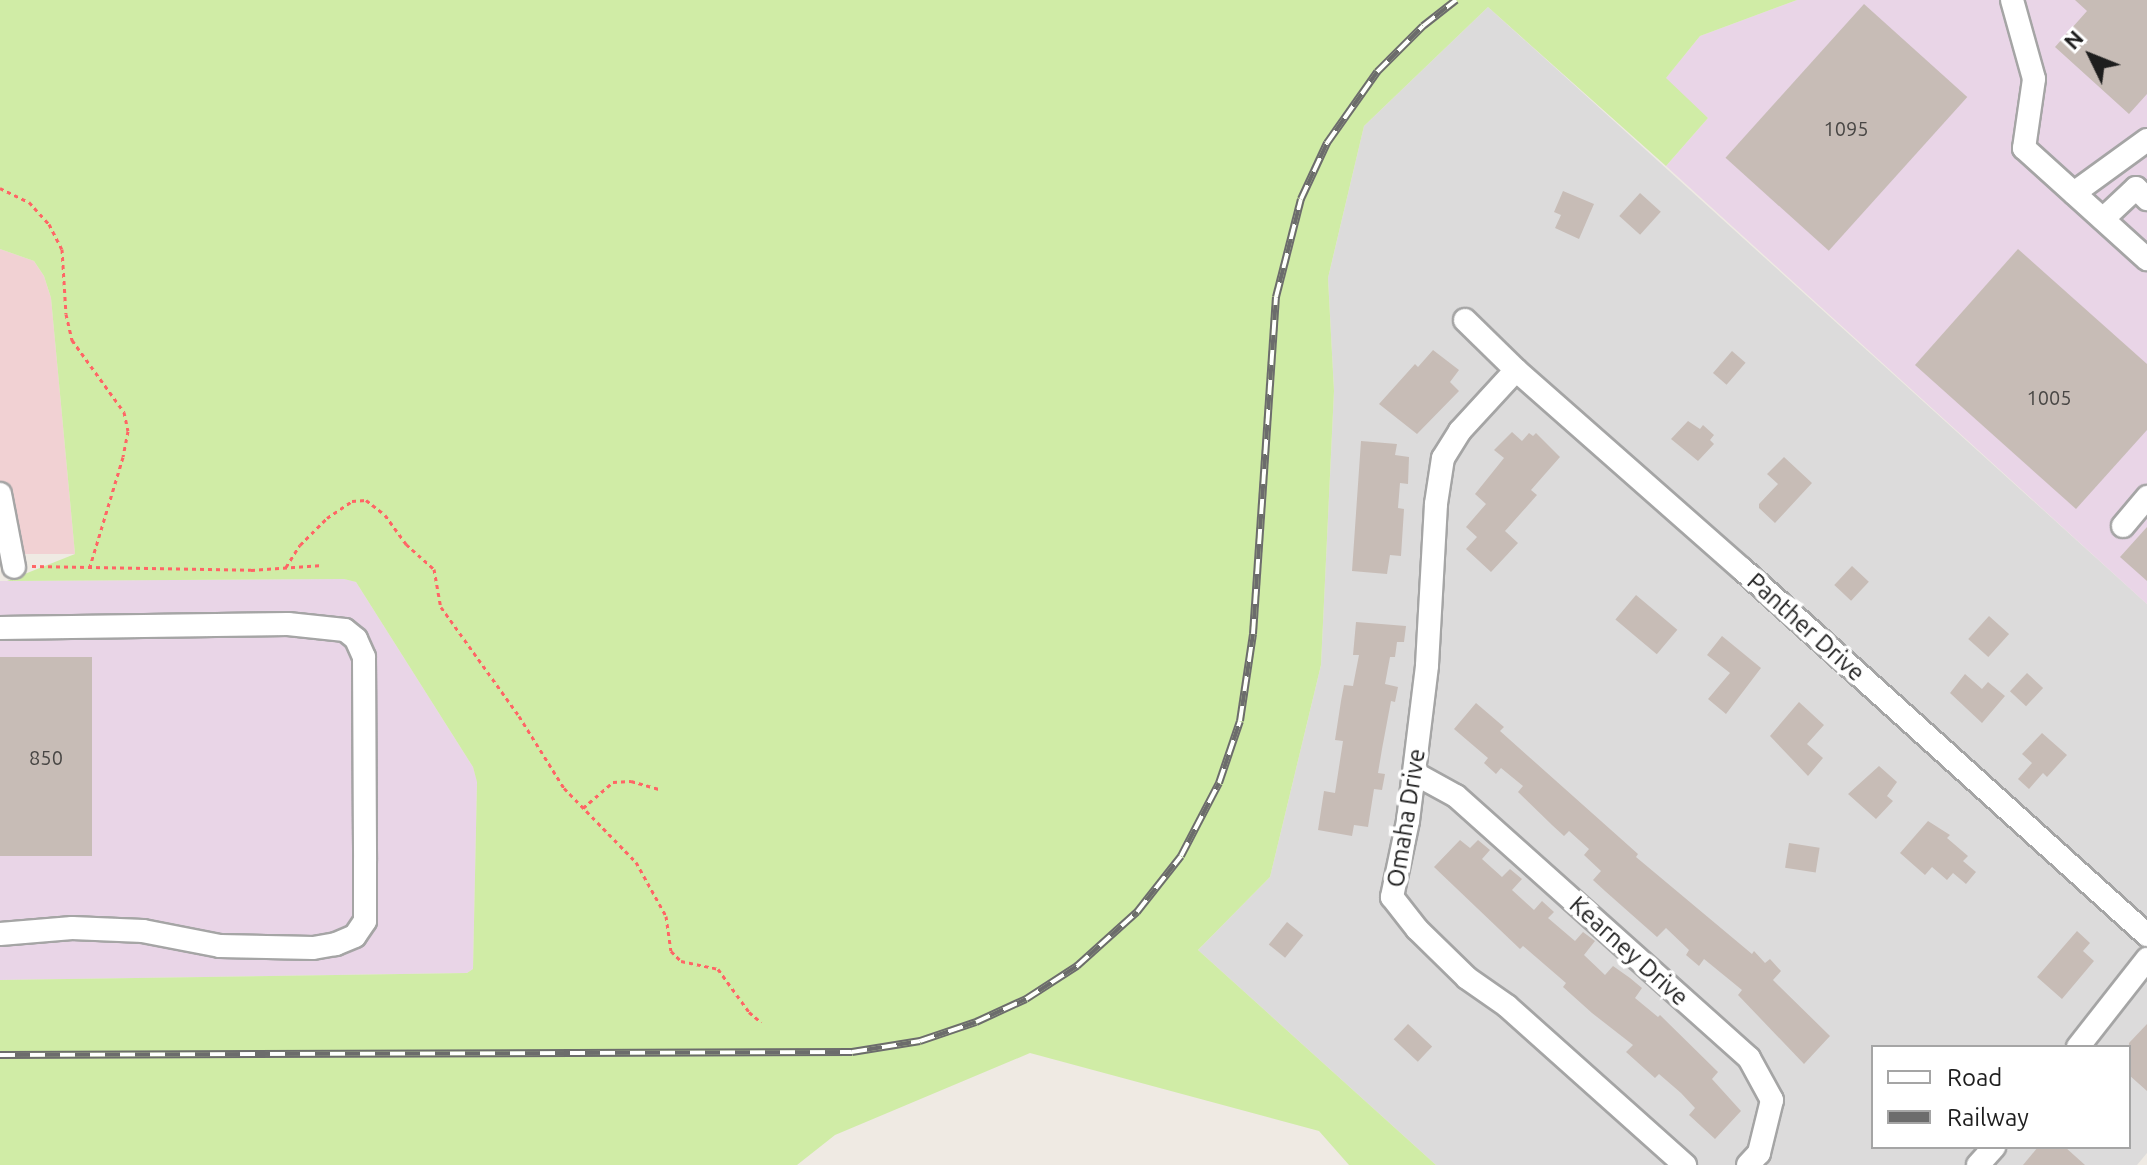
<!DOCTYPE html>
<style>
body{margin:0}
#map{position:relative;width:2147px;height:1165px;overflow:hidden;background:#efeae3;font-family:Ubuntu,sans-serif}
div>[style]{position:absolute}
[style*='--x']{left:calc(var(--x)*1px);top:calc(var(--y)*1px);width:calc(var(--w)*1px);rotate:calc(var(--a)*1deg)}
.residential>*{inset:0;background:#dcdbdb}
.commercial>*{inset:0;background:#f1d1d3}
.industrial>*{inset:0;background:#e9d5e7}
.grass>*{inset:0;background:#d0eca6}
.building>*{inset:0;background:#c7bcb6;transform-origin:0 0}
.path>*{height:3px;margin-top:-1.5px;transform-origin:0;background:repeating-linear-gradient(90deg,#ff6565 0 4px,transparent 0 8px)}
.roads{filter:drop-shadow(2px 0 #a5a5a5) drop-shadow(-2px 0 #a5a5a5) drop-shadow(0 2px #a5a5a5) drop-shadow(0 -2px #a5a5a5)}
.minor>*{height:22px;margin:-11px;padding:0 11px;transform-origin:11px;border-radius:11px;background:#fff}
.rail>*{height:8px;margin-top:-4px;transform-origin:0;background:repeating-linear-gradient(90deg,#fff 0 15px,#6c6c6c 0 30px);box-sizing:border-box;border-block:2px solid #6c6c6c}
span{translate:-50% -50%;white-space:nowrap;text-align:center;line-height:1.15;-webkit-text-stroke:8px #fff;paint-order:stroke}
.number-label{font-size:20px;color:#484644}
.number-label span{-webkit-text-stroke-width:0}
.street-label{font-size:24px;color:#1e1e1e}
.legend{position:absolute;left:1871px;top:1045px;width:260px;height:104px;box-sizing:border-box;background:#fff;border:2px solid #a5a5a5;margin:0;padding:10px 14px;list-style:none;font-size:24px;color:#1e1e1e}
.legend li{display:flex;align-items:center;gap:16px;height:40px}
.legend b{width:40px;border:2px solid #a5a5a5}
.north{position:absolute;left:2051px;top:16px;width:80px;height:80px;-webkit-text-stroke:6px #fff;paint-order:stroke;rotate:313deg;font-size:22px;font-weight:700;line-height:32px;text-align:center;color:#1e1e1e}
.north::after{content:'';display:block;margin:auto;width:28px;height:36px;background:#1e1e1e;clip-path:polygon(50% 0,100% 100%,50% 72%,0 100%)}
</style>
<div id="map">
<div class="residential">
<i style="clip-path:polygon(evenodd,1488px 7px,2147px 604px,2147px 1153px,2137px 1165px,1436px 1165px,1198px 950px,1270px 877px,1321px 665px,1334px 391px,1328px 278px,1364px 126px,1488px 7px,1873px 1047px,2129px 1047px,2129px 1147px,1873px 1147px,1873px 1047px)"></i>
</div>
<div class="commercial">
<i style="clip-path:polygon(0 249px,34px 261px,44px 276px,51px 298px,75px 554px,0 554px)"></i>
</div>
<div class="industrial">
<i style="clip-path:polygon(1797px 0,2147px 0,2147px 604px,1666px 166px,1708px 118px,1665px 79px,1700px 36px)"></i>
<i style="clip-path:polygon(344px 579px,356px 582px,473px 767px,477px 781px,473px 969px,467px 973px,0 980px,0 581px)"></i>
</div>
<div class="grass">
<i style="clip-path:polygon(0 0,1797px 0,1700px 36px,1666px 78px,1708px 118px,1666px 166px,1488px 7px,1364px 126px,1328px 278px,1334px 391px,1321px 665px,1270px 877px,1198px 950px,1436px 1165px,1349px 1165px,1319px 1131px,1030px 1053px,835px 1135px,797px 1165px,0 1165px,0 980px,467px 973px,473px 969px,477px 782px,473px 767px,356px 582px,344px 579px,7px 581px,75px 554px,51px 298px,44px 276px,34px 261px,0 249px)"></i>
</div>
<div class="building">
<i style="clip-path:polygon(2075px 0,2147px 0,2147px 94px,2129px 114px,2055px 47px,2087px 11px)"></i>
<i style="left:1864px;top:4px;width:139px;height:207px;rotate:42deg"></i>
<i style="clip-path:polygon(1563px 191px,1594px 204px,1579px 239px,1555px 228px,1561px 215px,1554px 212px)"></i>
<i style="left:1640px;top:193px;width:28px;height:31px;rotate:42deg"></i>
<i style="clip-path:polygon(2018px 249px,2147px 364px,2147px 430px,2076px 509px,1915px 365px)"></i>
<i style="clip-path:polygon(1433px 350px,1459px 370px,1450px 382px,1459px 391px,1417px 434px,1379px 404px,1415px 364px,1418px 367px)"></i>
<i style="left:1732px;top:351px;width:18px;height:29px;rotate:41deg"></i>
<i style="clip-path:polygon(1688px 421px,1700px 429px,1703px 425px,1714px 435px,1710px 440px,1714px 444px,1698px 461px,1671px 439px)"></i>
<i style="clip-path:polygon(1512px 432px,1522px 441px,1529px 433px,1533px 436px,1536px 433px,1560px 457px,1531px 490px,1537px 495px,1505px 531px,1518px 543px,1491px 572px,1466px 549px,1477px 537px,1466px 527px,1486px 504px,1475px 494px,1504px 458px,1494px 450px)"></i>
<i style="clip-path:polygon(1361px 441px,1397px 444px,1395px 455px,1409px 457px,1408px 484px,1400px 483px,1398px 508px,1404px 509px,1401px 556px,1390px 555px,1387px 574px,1352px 571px)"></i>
<i style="clip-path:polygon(1784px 457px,1812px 483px,1775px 523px,1759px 508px,1759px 504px,1778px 484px,1767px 474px)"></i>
<i style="clip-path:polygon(2147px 527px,2147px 581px,2120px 557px)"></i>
<i style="left:1852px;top:566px;width:23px;height:26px;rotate:43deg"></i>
<i style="left:1636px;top:595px;width:54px;height:32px;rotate:40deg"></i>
<i style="left:1989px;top:616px;width:27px;height:31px;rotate:42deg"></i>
<i style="clip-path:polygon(1356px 622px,1406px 626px,1404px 642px,1397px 642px,1395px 657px,1390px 657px,1385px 684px,1398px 687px,1395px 702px,1391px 701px,1382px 749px,1378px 773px,1385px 774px,1382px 790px,1374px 789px,1368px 827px,1354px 825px,1352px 836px,1318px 830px,1324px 791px,1335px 793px,1343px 741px,1335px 740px,1341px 701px,1344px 685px,1353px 686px,1359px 655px,1353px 655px)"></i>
<i style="clip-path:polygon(1722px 636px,1761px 668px,1726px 714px,1708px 699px,1730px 673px,1707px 655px)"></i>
<i style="left:0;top:657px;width:92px;height:199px"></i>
<i style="left:2027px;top:673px;width:22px;height:25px;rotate:43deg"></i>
<i style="clip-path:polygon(1965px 674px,1982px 689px,1988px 682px,2005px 696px,1982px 723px,1950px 693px)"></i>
<i style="clip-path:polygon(1799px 702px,1824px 725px,1807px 744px,1823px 758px,1808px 776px,1770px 736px)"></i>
<i style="clip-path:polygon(1476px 703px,1504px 727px,1500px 731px,1638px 854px,1636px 857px,1752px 954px,1754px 951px,1765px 963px,1770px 959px,1781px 971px,1773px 980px,1830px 1036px,1804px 1064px,1738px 995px,1742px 990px,1704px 959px,1699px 966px,1686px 955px,1689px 950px,1666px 928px,1657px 937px,1605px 891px,1593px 880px,1601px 871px,1584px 855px,1589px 849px,1569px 831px,1564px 836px,1552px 825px,1518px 792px,1523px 786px,1501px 768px,1496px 774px,1484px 763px,1488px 758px,1454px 729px)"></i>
<i style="clip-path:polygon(2042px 733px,2067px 755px,2047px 777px,2043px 773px,2029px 789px,2018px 779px,2032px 763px,2022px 754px)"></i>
<i style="clip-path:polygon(1879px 766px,1897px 782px,1887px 796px,1893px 801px,1876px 819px,1848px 794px)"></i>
<i style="clip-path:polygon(1928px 821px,1950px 835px,1947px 838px,1968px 856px,1963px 861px,1976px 872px,1966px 884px,1953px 873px,1947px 880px,1932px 867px,1925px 875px,1900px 853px)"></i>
<i style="clip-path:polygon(1460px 840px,1470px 848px,1478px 840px,1490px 850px,1482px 859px,1502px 877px,1510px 869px,1522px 879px,1512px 890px,1534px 910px,1542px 901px,1554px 912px,1548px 918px,1575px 941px,1583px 932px,1595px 941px,1584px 955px,1605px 975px,1613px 966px,1630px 978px,1642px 988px,1635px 998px,1658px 1017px,1660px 1015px,1718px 1072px,1712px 1079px,1741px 1111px,1715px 1139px,1689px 1115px,1695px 1108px,1681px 1093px,1659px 1074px,1655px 1078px,1626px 1052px,1633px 1045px,1592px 1013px,1563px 987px,1566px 983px,1523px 946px,1520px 949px,1434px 867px)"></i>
<i style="left:1789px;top:843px;width:31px;height:25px;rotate:9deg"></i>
<i style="left:1287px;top:922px;width:21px;height:29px;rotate:39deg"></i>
<i style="clip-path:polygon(2077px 931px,2090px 943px,2083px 951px,2094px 961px,2062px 999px,2037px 977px)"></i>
<i style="left:1408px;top:1024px;width:33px;height:21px;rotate:43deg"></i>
<i style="clip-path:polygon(2147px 1024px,2147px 1091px,2129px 1075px,2129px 1043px)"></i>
<i style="clip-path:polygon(2038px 1147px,2065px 1147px,2085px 1165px,2023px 1165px)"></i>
</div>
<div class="path">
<i style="--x:0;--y:188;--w:32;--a:26"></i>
<i style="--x:29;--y:202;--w:30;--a:48"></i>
<i style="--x:49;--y:224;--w:28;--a:63"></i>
<i style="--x:62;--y:249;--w:65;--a:86.5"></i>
<i style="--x:66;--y:314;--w:27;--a:77"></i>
<i style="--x:72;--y:340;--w:89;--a:54.2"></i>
<i style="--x:124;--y:412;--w:19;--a:78"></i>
<i style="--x:128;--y:431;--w:26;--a:101"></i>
<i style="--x:123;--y:457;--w:114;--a:106.8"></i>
<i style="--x:32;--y:566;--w:219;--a:1"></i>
<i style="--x:251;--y:570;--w:72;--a:-4"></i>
<i style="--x:286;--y:567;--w:26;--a:-58"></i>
<i style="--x:300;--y:545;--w:38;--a:-45"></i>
<i style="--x:327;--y:518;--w:30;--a:-34"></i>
<i style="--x:352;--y:501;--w:14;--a:-4"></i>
<i style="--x:366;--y:500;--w:24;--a:38"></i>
<i style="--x:385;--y:515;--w:36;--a:54"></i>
<i style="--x:406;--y:544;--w:38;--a:42"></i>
<i style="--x:434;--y:569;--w:39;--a:80"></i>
<i style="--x:441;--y:607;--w:134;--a:54.4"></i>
<i style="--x:519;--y:716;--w:85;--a:58"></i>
<i style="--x:564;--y:788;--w:103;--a:45.8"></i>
<i style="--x:636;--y:862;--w:62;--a:60.9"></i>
<i style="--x:666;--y:916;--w:35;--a:82"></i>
<i style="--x:671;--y:951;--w:14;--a:45"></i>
<i style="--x:681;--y:961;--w:38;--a:12"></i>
<i style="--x:718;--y:969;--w:53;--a:54.2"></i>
<i style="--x:749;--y:1012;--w:16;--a:40"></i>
<i style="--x:583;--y:808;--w:40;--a:-41"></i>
<i style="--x:613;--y:782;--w:18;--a:-3"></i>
<i style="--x:631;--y:781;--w:29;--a:16"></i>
</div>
<div class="roads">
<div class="minor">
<i style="--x:2012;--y:0;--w:82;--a:74.4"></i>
<i style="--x:2034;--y:79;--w:70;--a:98.2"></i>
<i style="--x:2024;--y:148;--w:166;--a:42.1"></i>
<i style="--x:2074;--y:193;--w:90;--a:-36"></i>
<i style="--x:2103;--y:219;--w:45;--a:-43.2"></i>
<i style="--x:2136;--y:188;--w:16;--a:45"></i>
<i style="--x:1465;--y:320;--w:71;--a:44.4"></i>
<i style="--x:1516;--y:370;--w:301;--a:41.4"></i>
<i style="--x:1742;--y:569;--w:546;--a:42.1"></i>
<i style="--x:1516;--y:370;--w:83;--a:132.6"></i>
<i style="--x:1460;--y:431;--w:32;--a:122"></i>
<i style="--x:1443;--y:458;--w:47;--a:98.7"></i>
<i style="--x:1436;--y:504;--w:162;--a:93.2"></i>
<i style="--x:1427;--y:666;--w:156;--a:97"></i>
<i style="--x:1408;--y:821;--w:78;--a:101.9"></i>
<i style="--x:1392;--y:897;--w:41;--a:52"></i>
<i style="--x:1417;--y:929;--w:70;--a:44.4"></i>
<i style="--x:1467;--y:978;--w:49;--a:35"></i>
<i style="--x:1507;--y:1006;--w:239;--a:41.8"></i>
<i style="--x:0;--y:494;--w:74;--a:79.1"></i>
<i style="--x:2123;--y:526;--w:38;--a:-50"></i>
<i style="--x:0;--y:628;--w:288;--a:-0.8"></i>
<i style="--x:288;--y:624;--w:57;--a:6"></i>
<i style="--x:345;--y:630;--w:14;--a:39"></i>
<i style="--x:356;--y:639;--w:20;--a:66"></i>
<i style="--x:364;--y:657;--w:204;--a:89.7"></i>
<i style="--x:365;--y:861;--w:60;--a:90"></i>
<i style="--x:365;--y:921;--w:18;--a:124"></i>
<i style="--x:355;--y:936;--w:21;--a:157"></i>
<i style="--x:336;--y:944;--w:23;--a:170"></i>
<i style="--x:313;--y:948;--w:93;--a:-178.8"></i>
<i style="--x:220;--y:946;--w:78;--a:-169"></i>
<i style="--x:143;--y:931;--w:71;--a:-177.6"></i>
<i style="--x:72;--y:928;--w:72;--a:175.2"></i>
<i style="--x:1414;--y:773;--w:48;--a:28.7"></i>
<i style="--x:1456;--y:796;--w:393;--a:41.8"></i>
<i style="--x:1749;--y:1058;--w:48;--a:61.3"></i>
<i style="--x:1772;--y:1100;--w:55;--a:103.8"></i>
<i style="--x:1759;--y:1153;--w:16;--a:133"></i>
<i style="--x:2078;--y:1047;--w:112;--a:-51.9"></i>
<i style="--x:1978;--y:1165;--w:24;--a:-48"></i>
</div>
</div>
<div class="rail">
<i style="--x:0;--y:1055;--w:852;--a:-0.2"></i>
<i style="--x:852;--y:1052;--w:69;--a:-9.2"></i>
<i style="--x:920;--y:1041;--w:59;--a:-18.7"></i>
<i style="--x:976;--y:1022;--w:55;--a:-24.7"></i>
<i style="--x:1026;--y:999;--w:61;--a:-32.9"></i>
<i style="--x:1077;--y:966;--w:81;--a:-42"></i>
<i style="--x:1137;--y:912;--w:71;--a:-51.8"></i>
<i style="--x:1181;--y:856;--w:82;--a:-62.5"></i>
<i style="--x:1219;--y:783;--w:65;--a:-71.3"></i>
<i style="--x:1240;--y:721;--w:88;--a:-81.5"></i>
<i style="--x:1253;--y:634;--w:338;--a:-86.1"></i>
<i style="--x:1276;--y:297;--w:101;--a:-75.7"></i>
<i style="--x:1301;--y:199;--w:62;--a:-65.1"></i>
<i style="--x:1327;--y:143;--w:87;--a:-54.8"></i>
<i style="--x:1377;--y:72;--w:65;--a:-45"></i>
<i style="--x:1423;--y:26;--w:42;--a:-38.2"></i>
</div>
<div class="number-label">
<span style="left:1846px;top:128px">1095</span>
<span style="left:2049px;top:397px">1005</span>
<span style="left:46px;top:757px">850</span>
</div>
<div class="street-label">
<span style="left:1806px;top:627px;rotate:42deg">Panther Drive</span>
<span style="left:1406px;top:818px;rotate:-81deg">Omaha Drive</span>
<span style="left:1629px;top:951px;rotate:42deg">Kearney Drive</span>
</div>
<ul class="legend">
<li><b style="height:10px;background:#fff"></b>Road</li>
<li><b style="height:10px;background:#6c6c6c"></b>Railway</li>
</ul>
<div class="north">N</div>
</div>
